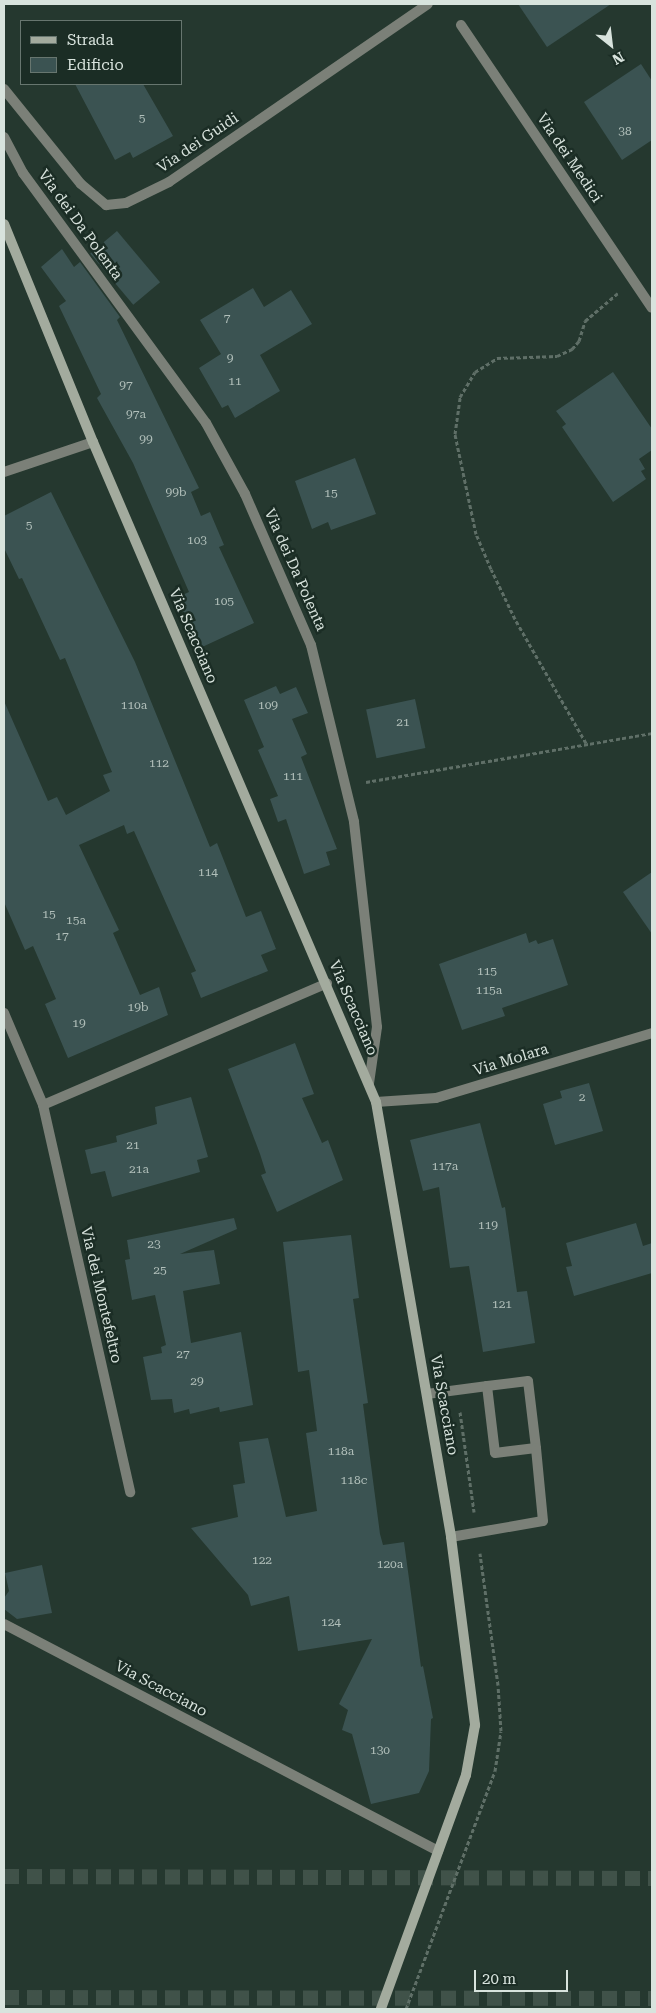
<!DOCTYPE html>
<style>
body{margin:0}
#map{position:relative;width:656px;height:2013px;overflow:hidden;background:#25382f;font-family:"Roboto Serif",serif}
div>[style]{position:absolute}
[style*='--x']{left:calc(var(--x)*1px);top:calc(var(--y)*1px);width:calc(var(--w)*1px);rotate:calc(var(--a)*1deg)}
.building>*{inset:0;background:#3b5352;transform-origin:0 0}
.highway-tunnel>*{height:15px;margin-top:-7.5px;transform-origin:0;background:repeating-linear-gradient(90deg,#405249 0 15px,transparent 0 23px)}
.path>*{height:3px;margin-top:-1.5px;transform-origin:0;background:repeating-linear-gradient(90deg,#5f6f67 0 4px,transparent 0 6.5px)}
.lane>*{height:10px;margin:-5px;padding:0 5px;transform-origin:5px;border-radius:5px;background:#7b8078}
.street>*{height:10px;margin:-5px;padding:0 5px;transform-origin:5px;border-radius:5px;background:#7b8078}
.secondary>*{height:10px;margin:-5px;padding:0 5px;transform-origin:5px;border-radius:5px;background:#a3ab9e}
span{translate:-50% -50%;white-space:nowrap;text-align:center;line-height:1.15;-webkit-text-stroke:5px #1b2d25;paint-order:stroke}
.number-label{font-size:12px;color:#b1bfba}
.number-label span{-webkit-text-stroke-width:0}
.street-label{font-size:15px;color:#d8e3dd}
.frame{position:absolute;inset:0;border:5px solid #d8e3dd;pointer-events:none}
.legend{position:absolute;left:20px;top:20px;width:162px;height:65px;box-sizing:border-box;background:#1b2d25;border:1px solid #67766f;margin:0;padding:6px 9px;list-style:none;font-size:15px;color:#d8e3dd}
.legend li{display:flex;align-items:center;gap:10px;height:25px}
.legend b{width:25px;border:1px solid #67766f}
.north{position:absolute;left:586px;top:20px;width:50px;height:50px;-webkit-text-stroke:4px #1b2d25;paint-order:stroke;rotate:151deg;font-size:14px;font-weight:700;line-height:20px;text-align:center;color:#d8e3dd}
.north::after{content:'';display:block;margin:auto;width:18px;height:22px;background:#d8e3dd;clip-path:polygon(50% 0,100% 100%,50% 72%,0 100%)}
.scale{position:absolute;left:474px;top:1970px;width:94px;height:22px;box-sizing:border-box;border:2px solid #d8e3dd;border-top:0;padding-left:6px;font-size:15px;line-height:18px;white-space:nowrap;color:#d8e3dd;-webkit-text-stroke:4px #1b2d25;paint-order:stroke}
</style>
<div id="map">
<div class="building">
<i style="clip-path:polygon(518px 4px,611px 4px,547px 47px)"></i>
<i style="clip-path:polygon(641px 64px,652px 81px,652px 140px,622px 160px,584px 102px)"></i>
<i style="clip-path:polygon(75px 84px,143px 84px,173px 136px,133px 158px,130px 152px,115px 160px)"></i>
<i style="left:117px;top:231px;width:67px;height:35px;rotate:50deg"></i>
<i style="clip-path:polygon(62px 249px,74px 267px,80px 262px,120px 317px,117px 320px,199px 488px,191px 492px,201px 516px,210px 512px,224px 545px,219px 547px,254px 623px,200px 648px,176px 598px,189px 592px,133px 463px,97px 398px,101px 394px,59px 306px,66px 301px,41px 267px)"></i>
<i style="clip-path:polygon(253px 288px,264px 307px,291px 290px,312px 324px,260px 355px,280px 391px,235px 418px,228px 405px,222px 408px,199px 368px,221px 354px,200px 320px)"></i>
<i style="clip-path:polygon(613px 372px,652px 429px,652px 450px,639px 459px,645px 469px,641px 471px,646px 479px,613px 502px,562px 427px,566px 424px,556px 411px)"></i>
<i style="clip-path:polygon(355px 458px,376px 514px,331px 530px,328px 522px,312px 529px,295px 481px)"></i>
<i style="clip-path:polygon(51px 492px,135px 662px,210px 847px,217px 843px,246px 917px,261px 911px,276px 949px,261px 955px,268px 971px,201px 998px,191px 973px,196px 971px,134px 831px,127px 834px,124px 825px,79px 845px,119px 930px,113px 933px,140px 995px,159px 987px,168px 1015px,68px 1058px,45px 1004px,56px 999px,33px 946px,25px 950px,4px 902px,4px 701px,48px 801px,57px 797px,66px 815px,110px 791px,103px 775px,112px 772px,65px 658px,60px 660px,22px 578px,19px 579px,4px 548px,4px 516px)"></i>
<i style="clip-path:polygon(276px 686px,280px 694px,296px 687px,308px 713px,292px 719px,307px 754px,301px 757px,337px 849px,326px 852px,330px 865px,304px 874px,286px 819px,278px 822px,270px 799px,278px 796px,258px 750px,264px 747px,244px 700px)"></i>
<i style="left:415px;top:699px;width:50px;height:50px;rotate:78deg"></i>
<i style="clip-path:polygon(652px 872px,652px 934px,623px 892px)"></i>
<i style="clip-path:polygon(526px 933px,529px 943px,536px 940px,538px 944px,553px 939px,568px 985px,502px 1008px,505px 1016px,462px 1030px,439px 964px)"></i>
<i style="clip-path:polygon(295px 1043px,314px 1094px,302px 1098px,322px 1143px,328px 1140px,343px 1180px,277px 1212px,261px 1175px,266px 1173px,260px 1154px,228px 1069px)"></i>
<i style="clip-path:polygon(589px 1083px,603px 1131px,555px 1145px,543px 1104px,562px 1098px,560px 1091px)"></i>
<i style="clip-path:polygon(191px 1097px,208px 1157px,197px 1160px,200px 1172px,112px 1197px,105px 1171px,91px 1174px,85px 1150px,117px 1142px,116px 1136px,157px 1124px,155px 1107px)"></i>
<i style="clip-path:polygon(480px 1123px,502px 1208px,505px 1207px,517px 1292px,527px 1291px,535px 1343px,483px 1352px,469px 1266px,450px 1268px,439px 1187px,423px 1191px,410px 1140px)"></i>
<i style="clip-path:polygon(234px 1218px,237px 1229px,180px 1254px,214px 1250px,220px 1284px,183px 1291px,191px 1343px,241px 1332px,253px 1405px,220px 1412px,219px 1407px,190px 1414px,189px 1409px,174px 1413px,172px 1399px,151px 1400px,143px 1357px,162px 1353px,161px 1347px,166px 1345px,155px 1295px,132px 1300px,125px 1260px,130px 1259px,127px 1240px)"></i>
<i style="clip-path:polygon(636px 1223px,643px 1246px,652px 1243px,652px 1273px,574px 1296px,566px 1267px,572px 1266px,566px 1243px)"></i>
<i style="clip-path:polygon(351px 1235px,359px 1298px,353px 1299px,368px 1403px,363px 1404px,380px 1534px,383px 1545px,404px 1542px,421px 1667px,423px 1666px,433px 1718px,431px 1719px,429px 1771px,419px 1793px,371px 1804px,352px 1734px,342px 1730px,348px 1710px,339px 1704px,372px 1639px,298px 1651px,289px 1596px,251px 1606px,248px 1595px,191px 1528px,238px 1517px,233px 1485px,245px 1483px,239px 1442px,268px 1438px,286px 1517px,317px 1511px,306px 1433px,317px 1431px,309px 1370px,298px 1372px,283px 1242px)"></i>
<i style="clip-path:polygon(42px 1565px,52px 1613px,17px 1619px,4px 1609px,4px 1598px,9px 1591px,5px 1573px)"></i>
</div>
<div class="highway-tunnel">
<i style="--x:4;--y:1876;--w:648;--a:0.18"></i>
<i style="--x:4;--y:1997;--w:648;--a:0.09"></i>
</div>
<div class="path">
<i style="--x:586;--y:743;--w:143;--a:-119.8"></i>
<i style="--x:515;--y:619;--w:55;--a:-115.6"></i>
<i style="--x:491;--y:569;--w:38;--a:-113"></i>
<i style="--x:476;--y:534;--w:102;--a:-101.9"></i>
<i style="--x:455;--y:434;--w:37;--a:-82"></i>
<i style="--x:460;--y:397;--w:29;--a:-59"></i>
<i style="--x:475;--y:372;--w:26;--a:-32"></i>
<i style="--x:497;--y:358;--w:60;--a:-1.9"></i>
<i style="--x:557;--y:356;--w:17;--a:-25"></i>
<i style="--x:572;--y:349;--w:11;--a:-49"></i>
<i style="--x:579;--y:341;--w:21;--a:-73"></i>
<i style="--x:585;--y:321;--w:43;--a:-40.3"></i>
<i style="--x:366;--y:782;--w:290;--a:-9.7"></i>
<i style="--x:460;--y:1412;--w:101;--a:82"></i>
<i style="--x:406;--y:2009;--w:254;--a:-69.5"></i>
<i style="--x:495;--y:1771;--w:40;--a:-81.5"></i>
<i style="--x:501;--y:1731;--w:46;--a:-93.7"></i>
<i style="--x:498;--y:1685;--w:133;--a:-97.8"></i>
</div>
<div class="lane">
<i style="--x:427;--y:1394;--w:61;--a:-7.6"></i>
<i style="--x:487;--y:1386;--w:67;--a:83.2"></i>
<i style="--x:495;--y:1453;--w:41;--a:-7"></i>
<i style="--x:536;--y:1448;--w:67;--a:-96.8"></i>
<i style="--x:528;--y:1381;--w:41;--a:173"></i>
<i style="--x:451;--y:1537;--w:93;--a:-9.9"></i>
<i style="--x:543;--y:1521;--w:73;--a:-95.5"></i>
</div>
<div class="street">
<i style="--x:461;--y:25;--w:341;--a:56"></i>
<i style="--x:4;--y:89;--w:122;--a:51"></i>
<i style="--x:81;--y:184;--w:33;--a:40"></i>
<i style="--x:106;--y:205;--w:20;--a:-6"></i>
<i style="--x:126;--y:203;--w:48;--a:-26"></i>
<i style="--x:169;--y:182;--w:314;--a:-34.5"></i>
<i style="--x:4;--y:137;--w:41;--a:62.2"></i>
<i style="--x:23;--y:173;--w:310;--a:53.8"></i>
<i style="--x:206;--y:423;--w:81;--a:61.2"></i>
<i style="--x:245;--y:494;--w:165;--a:66.4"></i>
<i style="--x:311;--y:645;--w:182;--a:76.3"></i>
<i style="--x:354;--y:822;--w:206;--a:83.6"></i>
<i style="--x:377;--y:1027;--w:57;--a:98.1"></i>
<i style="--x:4;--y:472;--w:94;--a:-18.6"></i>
<i style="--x:4;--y:1013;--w:100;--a:67"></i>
<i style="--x:43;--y:1105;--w:397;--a:77.3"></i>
<i style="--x:376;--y:1102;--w:60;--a:-3.8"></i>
<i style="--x:436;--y:1098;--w:226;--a:-16.7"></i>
<i style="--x:43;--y:1105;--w:309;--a:-23.2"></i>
<i style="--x:4;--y:1624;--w:490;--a:27.6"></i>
</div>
<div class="secondary">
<i style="--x:4;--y:224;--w:235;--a:67.8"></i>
<i style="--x:93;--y:442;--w:718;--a:66.79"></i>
<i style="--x:376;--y:1102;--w:441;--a:80.2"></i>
<i style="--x:451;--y:1537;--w:190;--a:82.7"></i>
<i style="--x:475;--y:1725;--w:51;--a:100.2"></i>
<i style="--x:466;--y:1775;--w:249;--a:110"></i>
</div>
<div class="number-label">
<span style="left:142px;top:119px">5</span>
<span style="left:625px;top:132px">38</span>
<span style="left:227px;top:319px">7</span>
<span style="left:230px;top:359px">9</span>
<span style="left:235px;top:382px">11</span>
<span style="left:126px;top:386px">97</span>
<span style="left:136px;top:415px">97a</span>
<span style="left:146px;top:440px">99</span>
<span style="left:176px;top:493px">99b</span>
<span style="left:331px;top:494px">15</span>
<span style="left:29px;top:526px">5</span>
<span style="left:197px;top:541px">103</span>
<span style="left:224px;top:602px">105</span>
<span style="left:134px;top:706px">110a</span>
<span style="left:268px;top:706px">109</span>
<span style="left:403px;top:723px">21</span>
<span style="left:159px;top:764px">112</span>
<span style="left:293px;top:777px">111</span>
<span style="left:208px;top:873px">114</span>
<span style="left:49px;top:915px">15</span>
<span style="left:76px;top:921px">15a</span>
<span style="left:62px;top:937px">17</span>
<span style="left:487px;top:972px">115</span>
<span style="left:489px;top:991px">115a</span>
<span style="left:138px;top:1008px">19b</span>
<span style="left:79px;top:1024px">19</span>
<span style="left:582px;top:1098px">2</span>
<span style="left:133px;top:1146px">21</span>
<span style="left:445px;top:1167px">117a</span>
<span style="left:139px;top:1170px">21a</span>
<span style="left:488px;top:1226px">119</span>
<span style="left:154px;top:1245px">23</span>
<span style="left:160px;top:1271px">25</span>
<span style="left:502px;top:1305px">121</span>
<span style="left:183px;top:1355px">27</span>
<span style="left:197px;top:1382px">29</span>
<span style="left:341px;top:1452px">118a</span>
<span style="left:354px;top:1481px">118c</span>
<span style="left:262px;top:1561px">122</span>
<span style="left:390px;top:1565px">120a</span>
<span style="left:331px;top:1623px">124</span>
<span style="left:380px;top:1751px">130</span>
</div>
<div class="street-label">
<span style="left:198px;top:143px;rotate:-34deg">Via dei Guidi</span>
<span style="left:569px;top:158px;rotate:56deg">Via dei Medici</span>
<span style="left:80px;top:225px;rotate:54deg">Via dei Da Polenta</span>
<span style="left:295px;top:570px;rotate:66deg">Via dei Da Polenta</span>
<span style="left:193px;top:636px;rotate:67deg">Via Scacciano</span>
<span style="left:353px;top:1008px;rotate:67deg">Via Scacciano</span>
<span style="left:511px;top:1060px;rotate:-17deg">Via Molara</span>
<span style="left:101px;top:1295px;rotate:77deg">Via dei Montefeltro</span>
<span style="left:444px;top:1405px;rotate:80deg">Via Scacciano</span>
<span style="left:161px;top:1689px;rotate:28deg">Via Scacciano</span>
</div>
<div class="frame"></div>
<ul class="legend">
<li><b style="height:6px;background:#a3ab9e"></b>Strada</li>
<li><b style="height:14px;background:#3b5352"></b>Edificio</li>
</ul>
<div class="north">N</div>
<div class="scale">20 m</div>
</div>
